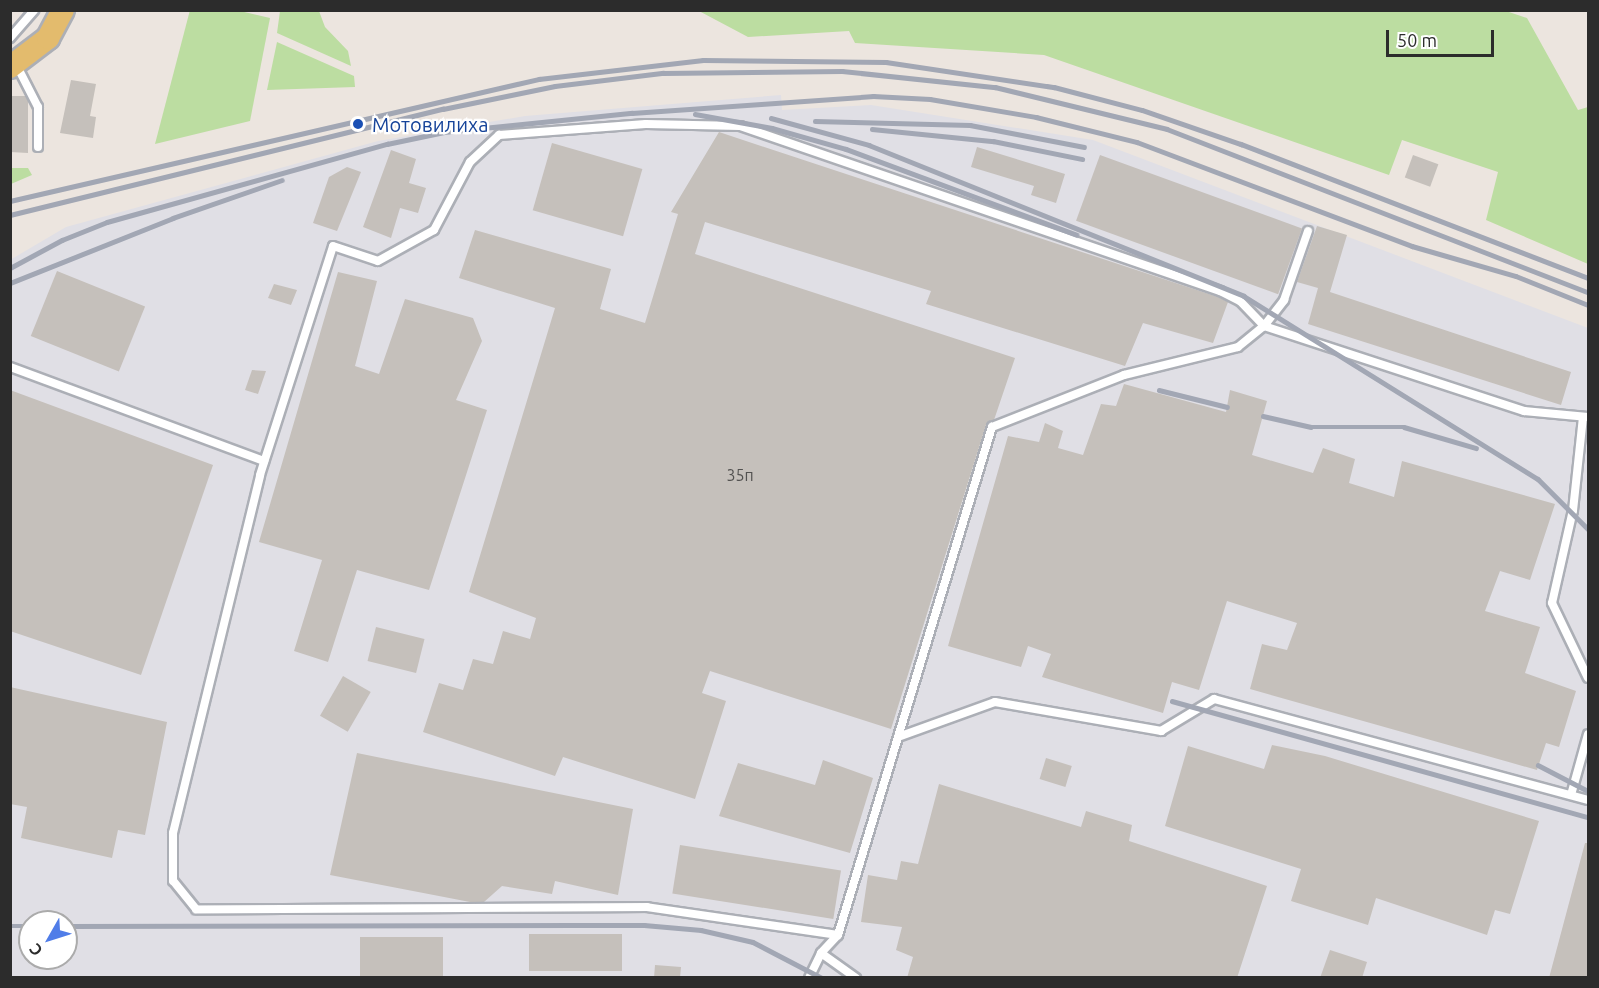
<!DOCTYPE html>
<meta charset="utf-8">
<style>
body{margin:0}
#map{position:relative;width:1599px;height:988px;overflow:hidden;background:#ece5df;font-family:Ubuntu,sans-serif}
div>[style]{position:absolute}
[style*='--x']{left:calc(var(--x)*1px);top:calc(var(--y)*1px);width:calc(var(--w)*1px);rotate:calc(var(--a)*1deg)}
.industrial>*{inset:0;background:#e0dfe5}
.green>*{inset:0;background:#bcdda1}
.building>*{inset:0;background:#c5c0bb;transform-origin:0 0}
.roads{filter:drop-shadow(2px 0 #acafb6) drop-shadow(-2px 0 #acafb6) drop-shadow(0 2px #acafb6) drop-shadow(0 -2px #acafb6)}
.service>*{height:8px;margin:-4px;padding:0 4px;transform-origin:4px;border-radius:4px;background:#fff}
.primary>*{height:22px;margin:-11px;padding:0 11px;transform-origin:11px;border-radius:11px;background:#e3bb6d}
.rail>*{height:4.5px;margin:-2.25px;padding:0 2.25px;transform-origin:2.25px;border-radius:2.25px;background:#a2a7b4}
.dots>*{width:16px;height:16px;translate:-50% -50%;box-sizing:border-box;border:3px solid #fff;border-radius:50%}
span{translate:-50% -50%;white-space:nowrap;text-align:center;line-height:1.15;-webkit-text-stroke:4.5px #fff;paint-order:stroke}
.number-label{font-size:16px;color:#525150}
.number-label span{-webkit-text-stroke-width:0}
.transit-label{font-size:20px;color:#164399}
.left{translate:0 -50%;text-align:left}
.frame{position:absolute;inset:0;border:12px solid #2c2c2c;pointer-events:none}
.north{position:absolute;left:18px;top:910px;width:60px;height:60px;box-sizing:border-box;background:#fff;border:2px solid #ababab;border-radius:50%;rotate:231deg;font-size:16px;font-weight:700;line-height:24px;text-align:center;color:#2c2c2c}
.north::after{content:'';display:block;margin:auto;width:21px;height:27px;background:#507de8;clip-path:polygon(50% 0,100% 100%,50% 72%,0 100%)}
.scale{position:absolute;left:1386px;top:30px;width:108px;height:27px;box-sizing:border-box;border:3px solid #2c2c2c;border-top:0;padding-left:8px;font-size:18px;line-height:21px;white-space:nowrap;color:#2c2c2c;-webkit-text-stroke:4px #fff;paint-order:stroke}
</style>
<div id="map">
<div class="industrial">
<i style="clip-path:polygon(evenodd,781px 95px,782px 110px,871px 105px,1093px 140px,1588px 328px,1588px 977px,11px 977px,10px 260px,66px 227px,378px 141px,525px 116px,781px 95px,30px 922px,66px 922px,66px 958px,30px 958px,30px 922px)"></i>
</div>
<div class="green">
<i style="clip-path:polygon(190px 10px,240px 11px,270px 18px,250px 121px,155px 144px)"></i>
<i style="clip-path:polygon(280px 11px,319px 11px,325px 27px,348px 51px,351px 66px,277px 33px)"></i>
<i style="clip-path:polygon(699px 11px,1506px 11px,1527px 18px,1578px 110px,1588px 107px,1588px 264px,1486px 220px,1498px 172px,1402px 140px,1389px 175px,1044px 55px,855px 43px,849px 31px,748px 37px)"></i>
<i style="clip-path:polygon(277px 42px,354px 76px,355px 87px,267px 90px)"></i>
<i style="clip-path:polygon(10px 168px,28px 168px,32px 175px,11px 184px)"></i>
</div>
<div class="building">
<i style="clip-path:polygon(71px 80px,96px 84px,90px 116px,96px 117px,93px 138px,60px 133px)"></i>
<i style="clip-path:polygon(10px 96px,26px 96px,28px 101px,28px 153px,10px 152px)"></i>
<i style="clip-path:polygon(719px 132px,1218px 297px,1228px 302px,1213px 343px,1143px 323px,1125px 366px,926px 304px,931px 291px,705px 222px,695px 254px,1015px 358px,994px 420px,986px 425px,891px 729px,710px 671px,702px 693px,726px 701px,695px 799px,563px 757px,555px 776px,423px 732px,439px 683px,463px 690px,473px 659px,493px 664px,503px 631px,530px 639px,536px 618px,469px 592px,555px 308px,459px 278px,475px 230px,611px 269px,600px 309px,645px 323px,678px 214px,671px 212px)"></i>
<i style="left:552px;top:143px;width:94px;height:70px;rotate:16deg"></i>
<i style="clip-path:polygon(977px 147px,1065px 174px,1056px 203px,1031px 195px,1034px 186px,971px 167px)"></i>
<i style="clip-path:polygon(391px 150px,416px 159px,409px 183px,426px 188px,418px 213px,400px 208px,391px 238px,363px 227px)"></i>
<i style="left:1100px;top:155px;width:215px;height:70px;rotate:20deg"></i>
<i style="left:1413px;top:155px;width:27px;height:24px;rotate:20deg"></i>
<i style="clip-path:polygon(347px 167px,361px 172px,337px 231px,313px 223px,329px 177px)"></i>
<i style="clip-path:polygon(1317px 226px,1347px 235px,1330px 292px,1571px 372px,1561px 405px,1308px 324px,1318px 288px,1297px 282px)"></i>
<i style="left:57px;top:271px;width:95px;height:70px;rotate:22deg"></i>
<i style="clip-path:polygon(338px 272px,377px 281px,355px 366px,379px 374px,405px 299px,473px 318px,482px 341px,456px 400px,487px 410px,429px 590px,357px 570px,328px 662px,294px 651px,322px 560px,259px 542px)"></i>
<i style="clip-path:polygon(274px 284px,297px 290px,291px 305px,268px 298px)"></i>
<i style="clip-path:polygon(252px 370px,266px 371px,258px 394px,245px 390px)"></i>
<i style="clip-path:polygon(1124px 384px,1226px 412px,1230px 390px,1267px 401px,1252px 455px,1313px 473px,1323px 448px,1355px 459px,1349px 483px,1394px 497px,1402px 461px,1555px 504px,1530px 580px,1500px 571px,1485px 611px,1540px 627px,1525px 673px,1576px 691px,1559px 747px,1546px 743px,1537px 770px,1250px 689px,1262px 644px,1287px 650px,1297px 623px,1227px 601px,1199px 690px,1172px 682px,1163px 713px,1042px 677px,1051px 654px,1028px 646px,1021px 667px,948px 646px,1008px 436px,1039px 442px,1045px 423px,1063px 431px,1058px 448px,1083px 455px,1101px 404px,1116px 406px)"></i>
<i style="clip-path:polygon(10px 390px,213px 465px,141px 675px,10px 631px)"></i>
<i style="left:376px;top:627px;width:50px;height:35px;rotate:14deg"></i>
<i style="left:343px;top:676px;width:32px;height:46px;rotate:30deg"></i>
<i style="clip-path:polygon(10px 687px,167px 722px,145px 835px,118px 830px,112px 858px,21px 838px,27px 807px,10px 804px)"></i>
<i style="clip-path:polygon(1272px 745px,1325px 756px,1539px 821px,1510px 914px,1495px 910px,1487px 935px,1376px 898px,1368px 925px,1291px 901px,1301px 869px,1165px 826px,1188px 746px,1264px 769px)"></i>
<i style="clip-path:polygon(357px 753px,633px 809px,618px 895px,555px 881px,552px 894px,502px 886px,484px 902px,470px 902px,330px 875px)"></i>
<i style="left:1046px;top:758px;width:27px;height:22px;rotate:17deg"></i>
<i style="clip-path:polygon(823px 760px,873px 778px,850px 853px,719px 816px,738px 763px,815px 785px)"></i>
<i style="clip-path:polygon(939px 784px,1081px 827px,1086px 811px,1132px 825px,1129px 841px,1267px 886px,1237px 978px,907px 978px,913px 957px,896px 950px,902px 927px,861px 922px,868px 875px,897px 880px,901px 861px,918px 864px)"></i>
<i style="clip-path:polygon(1585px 843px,1588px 843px,1588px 978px,1549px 978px)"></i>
<i style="left:680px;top:845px;width:163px;height:49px;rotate:9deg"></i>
<i style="left:529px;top:934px;width:93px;height:37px"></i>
<i style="left:443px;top:937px;width:41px;height:83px;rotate:90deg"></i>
<i style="clip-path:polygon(1330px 950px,1367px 962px,1362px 978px,1320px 978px)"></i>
<i style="clip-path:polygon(655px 965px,681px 967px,680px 978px,654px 978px)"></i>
</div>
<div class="roads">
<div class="service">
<i style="--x:10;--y:38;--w:37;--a:-49"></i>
<i style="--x:17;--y:66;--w:46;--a:62.9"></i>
<i style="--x:38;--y:107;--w:40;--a:90"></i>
<i style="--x:10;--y:367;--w:271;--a:20.3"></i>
<i style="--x:1583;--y:417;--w:94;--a:96.1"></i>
<i style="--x:1573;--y:510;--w:95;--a:102.7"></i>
<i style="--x:1552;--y:603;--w:83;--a:64.4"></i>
<i style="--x:898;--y:737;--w:103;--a:-19.8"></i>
<i style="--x:995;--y:702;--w:169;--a:9.9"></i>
<i style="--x:1161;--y:731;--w:62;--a:-31.1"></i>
<i style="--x:1214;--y:699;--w:387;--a:15.1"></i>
<i style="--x:1571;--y:795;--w:63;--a:-74.4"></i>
<i style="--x:838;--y:935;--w:193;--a:-171.7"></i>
<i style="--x:647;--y:907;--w:451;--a:179.7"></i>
<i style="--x:196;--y:909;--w:36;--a:-129"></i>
<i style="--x:173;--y:881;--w:48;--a:-90"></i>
<i style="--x:173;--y:833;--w:368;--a:-76.3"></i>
<i style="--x:260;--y:475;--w:240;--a:-72.3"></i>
<i style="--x:333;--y:246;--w:47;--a:18.4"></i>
<i style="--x:378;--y:261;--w:64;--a:-29"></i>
<i style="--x:434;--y:230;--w:77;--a:-62.1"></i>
<i style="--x:470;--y:162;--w:40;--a:-43"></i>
<i style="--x:499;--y:135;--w:147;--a:-4.3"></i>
<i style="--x:646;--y:124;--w:94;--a:1.2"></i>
<i style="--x:740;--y:126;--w:508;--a:18.97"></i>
<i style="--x:1220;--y:291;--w:22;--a:27"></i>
<i style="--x:1240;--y:301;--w:35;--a:46"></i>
<i style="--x:1264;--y:326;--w:274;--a:18.1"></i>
<i style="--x:1524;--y:411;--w:64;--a:5.4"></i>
<i style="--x:821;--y:953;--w:43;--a:35.5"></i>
<i style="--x:809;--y:978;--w:28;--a:-64"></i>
<i style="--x:821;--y:953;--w:25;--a:-47"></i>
<i style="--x:838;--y:935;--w:531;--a:-73.14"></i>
<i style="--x:992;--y:427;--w:142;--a:-21.5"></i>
<i style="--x:1124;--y:375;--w:117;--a:-13.8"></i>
<i style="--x:1238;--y:347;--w:33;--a:-39"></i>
<i style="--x:1264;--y:326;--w:33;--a:-52"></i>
<i style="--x:1284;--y:300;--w:73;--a:-70.8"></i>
</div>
<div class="primary">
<i style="--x:10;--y:67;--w:48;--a:-37.3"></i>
<i style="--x:48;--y:38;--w:32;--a:-62"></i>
</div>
</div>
<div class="rail">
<i style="--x:695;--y:114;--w:78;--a:10.3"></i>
<i style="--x:772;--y:128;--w:77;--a:15.8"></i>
<i style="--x:846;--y:149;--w:246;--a:20.4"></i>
<i style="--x:771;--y:118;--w:102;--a:15.4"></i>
<i style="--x:869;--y:145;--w:404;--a:21.9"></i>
<i style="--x:1244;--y:296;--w:346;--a:31.9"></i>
<i style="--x:1538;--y:479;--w:71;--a:45"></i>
<i style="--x:815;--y:121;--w:155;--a:1.5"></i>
<i style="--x:970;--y:125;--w:116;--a:10.9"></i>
<i style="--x:872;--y:129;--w:122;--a:5.7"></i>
<i style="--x:993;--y:141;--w:91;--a:11.4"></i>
<i style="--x:10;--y:201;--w:543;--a:-12.99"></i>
<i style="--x:539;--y:79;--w:165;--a:-6.6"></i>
<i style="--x:703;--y:60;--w:183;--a:0.6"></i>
<i style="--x:886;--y:62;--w:170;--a:8.5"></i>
<i style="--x:1054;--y:87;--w:91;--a:14.6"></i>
<i style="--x:1142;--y:110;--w:105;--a:19"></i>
<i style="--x:1241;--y:144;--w:372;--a:21.1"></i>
<i style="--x:10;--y:215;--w:446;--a:-13.8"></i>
<i style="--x:443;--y:109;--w:114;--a:-11.6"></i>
<i style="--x:555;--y:86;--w:109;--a:-6.9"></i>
<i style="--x:663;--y:73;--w:179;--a:-0.6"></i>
<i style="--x:842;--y:71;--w:154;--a:6"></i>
<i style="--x:995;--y:87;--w:177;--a:13.7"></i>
<i style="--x:1167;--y:129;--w:451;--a:21.2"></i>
<i style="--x:10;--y:268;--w:59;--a:-28.3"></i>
<i style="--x:62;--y:240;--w:48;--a:-21.8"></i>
<i style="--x:107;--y:222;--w:291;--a:-15.6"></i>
<i style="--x:387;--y:144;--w:58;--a:-11.9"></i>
<i style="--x:444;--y:132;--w:189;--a:-5.8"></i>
<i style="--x:632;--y:113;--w:242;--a:-4"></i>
<i style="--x:873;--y:96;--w:57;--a:3"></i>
<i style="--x:930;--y:99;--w:108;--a:9.6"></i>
<i style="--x:1036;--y:117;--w:104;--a:13.9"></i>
<i style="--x:1137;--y:142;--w:294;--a:20.7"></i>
<i style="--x:1412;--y:246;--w:108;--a:16.1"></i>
<i style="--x:1516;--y:276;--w:78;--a:21.9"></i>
<i style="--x:10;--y:283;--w:175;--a:-21.7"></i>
<i style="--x:173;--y:218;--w:115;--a:-19.2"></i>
<i style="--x:1159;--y:390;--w:70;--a:14"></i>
<i style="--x:1263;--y:416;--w:49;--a:12.9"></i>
<i style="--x:1311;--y:427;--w:93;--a:0"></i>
<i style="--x:1404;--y:427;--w:75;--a:16.3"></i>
<i style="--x:1172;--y:701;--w:432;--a:15.6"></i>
<i style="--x:1538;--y:765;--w:56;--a:27.5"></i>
<i style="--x:10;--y:926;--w:20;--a:0"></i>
<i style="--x:66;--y:926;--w:578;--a:-0.1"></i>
<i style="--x:644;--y:925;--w:57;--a:5"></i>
<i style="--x:701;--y:930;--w:53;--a:13"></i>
<i style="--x:753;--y:942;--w:78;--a:27.6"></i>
<i style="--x:1507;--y:978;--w:21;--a:0"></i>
</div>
<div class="dots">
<i style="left:358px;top:124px;background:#1a4fb4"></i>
</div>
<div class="number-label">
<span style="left:740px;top:475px">35п</span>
</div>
<div class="transit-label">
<span class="left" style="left:372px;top:124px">Мотовилиха</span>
</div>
<div class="frame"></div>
<div class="north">С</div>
<div class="scale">50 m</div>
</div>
